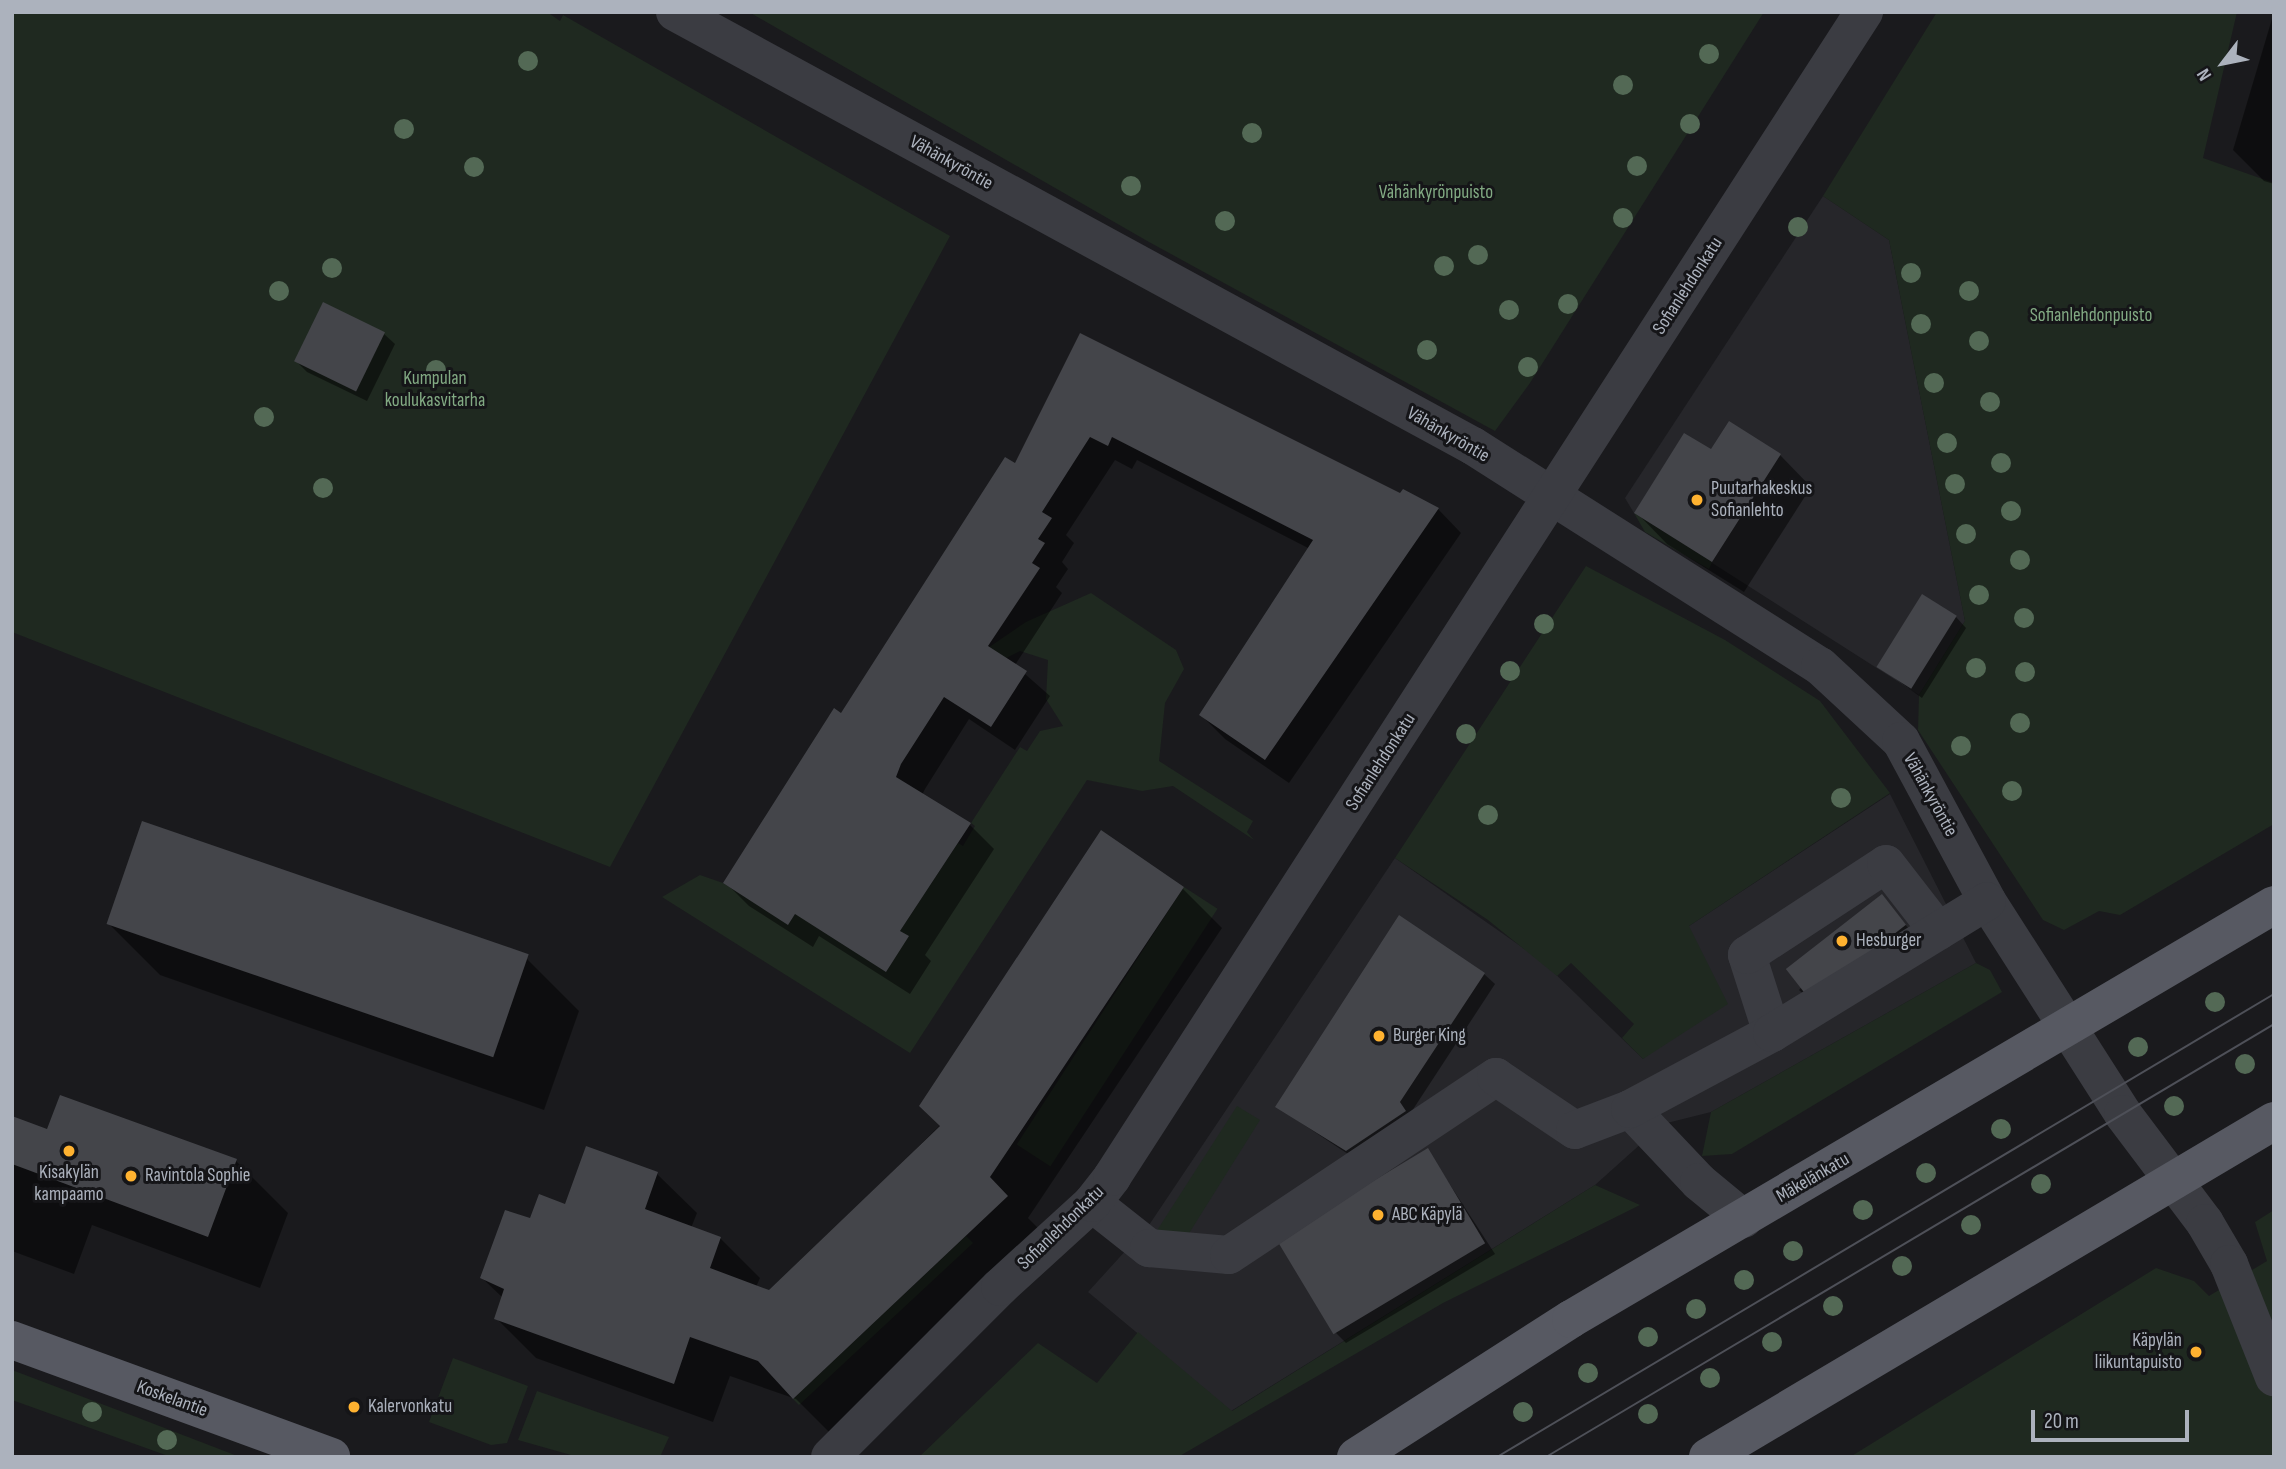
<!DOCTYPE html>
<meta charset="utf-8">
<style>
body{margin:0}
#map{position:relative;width:2286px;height:1469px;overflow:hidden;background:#1a1a1d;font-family:"Sofia Sans Condensed",sans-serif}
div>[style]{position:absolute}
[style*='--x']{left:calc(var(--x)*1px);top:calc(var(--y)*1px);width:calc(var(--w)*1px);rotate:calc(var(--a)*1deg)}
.built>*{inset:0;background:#26262a}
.green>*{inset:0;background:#1f2920;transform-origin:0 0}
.shadow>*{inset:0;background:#0007}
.building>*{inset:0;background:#44454a;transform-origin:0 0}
.minor>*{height:38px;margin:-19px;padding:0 19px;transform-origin:19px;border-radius:19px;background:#3b3c42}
.major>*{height:38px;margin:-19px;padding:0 19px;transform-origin:19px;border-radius:19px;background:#575962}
.tram>*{height:2px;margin:-1px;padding:0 1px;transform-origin:1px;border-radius:1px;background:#4e5058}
.trees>*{width:20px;height:20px;margin:-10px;border-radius:50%;background:#536955}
.dots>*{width:19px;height:19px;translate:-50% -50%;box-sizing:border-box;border:4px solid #151518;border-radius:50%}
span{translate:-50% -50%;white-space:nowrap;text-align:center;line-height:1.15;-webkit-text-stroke:6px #151518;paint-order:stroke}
.street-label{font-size:19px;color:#acb2bd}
.park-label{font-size:19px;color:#82aa83}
.poi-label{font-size:19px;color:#acb2bd}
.left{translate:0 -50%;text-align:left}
.right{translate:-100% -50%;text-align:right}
.frame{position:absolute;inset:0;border:14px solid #acb2bd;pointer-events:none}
.north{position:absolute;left:2188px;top:28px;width:70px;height:70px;-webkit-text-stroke:5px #151518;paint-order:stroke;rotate:238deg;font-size:19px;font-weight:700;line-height:28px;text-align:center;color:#acb2bd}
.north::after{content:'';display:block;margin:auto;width:24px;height:32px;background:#acb2bd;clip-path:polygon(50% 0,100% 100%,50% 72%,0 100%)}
.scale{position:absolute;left:2031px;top:1410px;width:158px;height:32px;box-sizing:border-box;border:4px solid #acb2bd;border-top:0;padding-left:9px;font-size:21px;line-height:24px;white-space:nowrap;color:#acb2bd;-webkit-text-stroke:5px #151518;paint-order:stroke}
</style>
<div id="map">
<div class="built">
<i style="clip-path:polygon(1823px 196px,1889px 240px,1965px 621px,1919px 695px,1634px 513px,1625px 498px)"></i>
<i style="clip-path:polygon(1890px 794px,1976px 963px,1711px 1112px,1663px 1124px,1595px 1185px,1231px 1411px,1088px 1292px,1149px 1225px,1395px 858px,1543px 962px,1643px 1059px,1689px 926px)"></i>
</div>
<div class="green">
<i style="clip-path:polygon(12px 12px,547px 12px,560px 21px,563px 15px,950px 236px,610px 867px,12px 632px)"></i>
<i style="clip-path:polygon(749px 12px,1764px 12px,1530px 383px,1495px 431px,1149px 242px)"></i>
<i style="clip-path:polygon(1937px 12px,2237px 12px,2203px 158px,2274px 183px,2274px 824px,2120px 915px,2099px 911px,2064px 930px,2043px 920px,1918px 730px,1919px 695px,1965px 621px,1889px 240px,1823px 196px)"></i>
<i style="clip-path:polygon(1634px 513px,1712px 562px,1709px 569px,1645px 532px)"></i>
<i style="clip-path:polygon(1586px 566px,1725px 640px,1820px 701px,1890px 793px,1689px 926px,1728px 1004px,1643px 1059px,1622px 1038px,1634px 1024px,1571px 963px,1557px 976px,1488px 920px,1395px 858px)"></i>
<i style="clip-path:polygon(1091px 593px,1176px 650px,1184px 669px,1165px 703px,1159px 761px,1253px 821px,1247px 832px,1254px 840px,1173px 786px,1142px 791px,1087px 780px,910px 1053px,662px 897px,700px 875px,723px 883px,788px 924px,795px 914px,900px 931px,958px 843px,963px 846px,975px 826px,971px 823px,1020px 747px,1027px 751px,1040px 731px,1063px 726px,1046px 699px,1048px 660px,1020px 651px,1006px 658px,997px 671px,985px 650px,1026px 622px)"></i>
<i style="left:1184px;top:887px;width:40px;height:307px;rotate:33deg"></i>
<i style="clip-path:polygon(1976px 963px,1990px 970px,2002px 992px,1732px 1154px,1702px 1156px,1711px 1112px)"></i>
<i style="clip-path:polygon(1237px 1106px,1260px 1120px,1188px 1235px,1156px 1232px)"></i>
<i style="clip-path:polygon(1595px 1185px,1640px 1205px,1443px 1303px,1178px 1457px,919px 1457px,1038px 1343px,1097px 1383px,1138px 1332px,1232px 1411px)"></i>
<i style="clip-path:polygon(2274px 1210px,2274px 1457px,1850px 1457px,2156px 1268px,2194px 1281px,2209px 1296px,2267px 1261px,2255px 1222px)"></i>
<i style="clip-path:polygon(966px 1236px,973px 1243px,799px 1405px,793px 1399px)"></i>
<i style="clip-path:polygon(453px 1358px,528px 1386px,507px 1443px,491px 1445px,429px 1422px)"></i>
<i style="clip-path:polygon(12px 1370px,136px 1417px,240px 1457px,171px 1457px,12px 1400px)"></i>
<i style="clip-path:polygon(537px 1391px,669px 1437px,660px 1457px,578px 1457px,518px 1440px)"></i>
</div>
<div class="shadow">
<i style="clip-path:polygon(2274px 12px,2274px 184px,2264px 181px,2233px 150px)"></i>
<i style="clip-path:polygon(384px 334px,395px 344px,367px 401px,307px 372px,297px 362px)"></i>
<i style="clip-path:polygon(1081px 335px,1401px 496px,1438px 509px,1461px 533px,1289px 783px,1225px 739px,1201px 715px,1310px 549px,1137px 460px,1132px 469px,1115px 460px,1066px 535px,1074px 543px,1062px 562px,1068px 569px,1056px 587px,1062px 593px,1015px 665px,1050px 696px,1015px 750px,969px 719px,925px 789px,922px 795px,970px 825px,994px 849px,925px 955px,931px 961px,910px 994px,819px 936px,813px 947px,749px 906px,725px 882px,1015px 465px)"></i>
<i style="clip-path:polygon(1712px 452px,1780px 455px,1811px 487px,1744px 592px,1667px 544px,1636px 512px)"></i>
<i style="clip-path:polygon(1956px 617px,1966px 628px,1922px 698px,1878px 666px)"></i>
<i style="clip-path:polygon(1182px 888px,1222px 928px,1028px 1218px,1047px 1237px,834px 1437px,796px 1399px,730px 1376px,713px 1422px,536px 1358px,496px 1318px,503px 1298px,482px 1278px,531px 1220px,657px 1174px,697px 1213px,691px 1228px,720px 1238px,760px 1278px,756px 1287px,770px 1292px)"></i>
<i style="clip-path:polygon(1881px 896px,1915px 936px,1810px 1000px,1799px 990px)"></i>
<i style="clip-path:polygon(108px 923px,527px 959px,579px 1011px,544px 1110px,160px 975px)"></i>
<i style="clip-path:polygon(1484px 974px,1495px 984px,1410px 1114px,1357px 1160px,1277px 1107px)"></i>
<i style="clip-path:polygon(12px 1118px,48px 1131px,236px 1161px,288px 1213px,260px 1288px,92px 1225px,74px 1274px,12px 1251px)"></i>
<i style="clip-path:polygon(1428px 1151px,1495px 1254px,1346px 1343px,1336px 1333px)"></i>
</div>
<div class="building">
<i style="left:323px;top:302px;width:69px;height:66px;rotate:26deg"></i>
<i style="clip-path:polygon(1080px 333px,1400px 493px,1403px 489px,1439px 508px,1265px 760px,1199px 715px,1313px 540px,1112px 437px,1108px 446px,1090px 437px,1042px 512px,1052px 518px,1038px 539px,1045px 543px,1032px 563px,1040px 568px,988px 646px,1027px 671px,991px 727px,944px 697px,901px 764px,896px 777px,971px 823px,900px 931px,909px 936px,886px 972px,795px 914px,788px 925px,723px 883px,834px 708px,841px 713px,1005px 457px,1015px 463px)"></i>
<i style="clip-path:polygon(1729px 421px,1781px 454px,1712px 562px,1634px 513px,1684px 433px,1711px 449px)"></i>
<i style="left:1922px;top:594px;width:41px;height:86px;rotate:32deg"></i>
<i style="left:142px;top:821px;width:409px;height:109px;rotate:19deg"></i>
<i style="clip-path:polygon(1101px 830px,1184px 887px,990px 1177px,1008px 1196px,793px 1399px,758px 1361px,690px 1337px,674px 1384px,494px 1319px,504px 1289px,480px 1278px,505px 1210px,530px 1218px,539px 1194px,565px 1204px,586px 1146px,658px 1172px,645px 1209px,721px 1237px,710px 1268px,769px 1290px,940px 1126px,919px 1106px)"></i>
<i style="left:1882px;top:894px;width:39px;height:122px;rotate:52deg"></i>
<i style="clip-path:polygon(1399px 915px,1485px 973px,1400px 1102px,1406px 1111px,1346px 1151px,1275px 1107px)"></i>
<i style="clip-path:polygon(60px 1095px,237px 1159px,208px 1237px,12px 1164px,12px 1116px,47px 1129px)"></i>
<i style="left:1428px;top:1148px;width:111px;height:177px;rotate:59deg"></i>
</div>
<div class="minor">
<i style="--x:675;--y:12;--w:908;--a:28.54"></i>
<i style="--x:1473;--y:446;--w:411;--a:32.4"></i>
<i style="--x:1820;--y:666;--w:110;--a:42.8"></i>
<i style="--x:1901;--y:741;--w:182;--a:61.7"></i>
<i style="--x:1987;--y:901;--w:253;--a:57.4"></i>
<i style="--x:2123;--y:1114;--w:136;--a:53"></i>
<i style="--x:2205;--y:1223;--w:48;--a:59.7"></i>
<i style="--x:2229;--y:1264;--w:122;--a:68.3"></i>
<i style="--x:1772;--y:1033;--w:82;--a:-107.8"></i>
<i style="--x:1747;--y:955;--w:166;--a:-33.2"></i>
<i style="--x:1886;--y:864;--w:85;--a:52.2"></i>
<i style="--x:1630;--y:1109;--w:100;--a:46.6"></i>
<i style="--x:1699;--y:1182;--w:58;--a:39.4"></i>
<i style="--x:1092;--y:1203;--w:73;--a:38.3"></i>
<i style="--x:1149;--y:1248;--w:80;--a:5"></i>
<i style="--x:1229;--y:1255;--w:321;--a:-33.7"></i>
<i style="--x:1496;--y:1077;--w:95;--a:33.9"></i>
<i style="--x:1575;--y:1130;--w:59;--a:-20.9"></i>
<i style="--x:1630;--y:1109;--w:161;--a:-28.2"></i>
<i style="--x:1772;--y:1033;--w:252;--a:-31.5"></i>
<i style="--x:830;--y:1457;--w:240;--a:-45"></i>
<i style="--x:1000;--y:1287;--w:125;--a:-42.4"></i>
<i style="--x:1092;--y:1203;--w:33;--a:-52"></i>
<i style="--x:1112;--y:1177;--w:1387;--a:-57.16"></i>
</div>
<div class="major">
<i style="--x:12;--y:1340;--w:340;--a:20.1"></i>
<i style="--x:1356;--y:1457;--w:255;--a:-32.7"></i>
<i style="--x:1571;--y:1319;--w:816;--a:-30.49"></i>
<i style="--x:1708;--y:1457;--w:658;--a:-30.7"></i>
</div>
<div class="tram">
<i style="--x:1497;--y:1457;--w:904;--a:-30.79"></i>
<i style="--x:1546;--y:1457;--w:847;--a:-30.74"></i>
</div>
<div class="trees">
<i style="left:1709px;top:54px"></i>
<i style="left:528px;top:61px"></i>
<i style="left:1623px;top:85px"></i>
<i style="left:1690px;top:124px"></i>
<i style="left:404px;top:129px"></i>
<i style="left:1252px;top:133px"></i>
<i style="left:1637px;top:166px"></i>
<i style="left:474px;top:167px"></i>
<i style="left:1131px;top:186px"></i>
<i style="left:1623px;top:218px"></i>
<i style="left:1225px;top:221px"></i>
<i style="left:1798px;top:227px"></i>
<i style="left:1478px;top:255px"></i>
<i style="left:1444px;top:266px"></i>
<i style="left:332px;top:268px"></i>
<i style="left:1911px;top:273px"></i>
<i style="left:279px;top:291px"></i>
<i style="left:1969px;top:291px"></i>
<i style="left:1568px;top:304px"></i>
<i style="left:1509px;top:310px"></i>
<i style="left:1921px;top:324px"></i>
<i style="left:1979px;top:341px"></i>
<i style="left:1427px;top:350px"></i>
<i style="left:1528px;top:367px"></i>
<i style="left:436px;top:370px"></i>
<i style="left:1934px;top:383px"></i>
<i style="left:1990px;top:402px"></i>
<i style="left:264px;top:417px"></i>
<i style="left:1947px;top:443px"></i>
<i style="left:2001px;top:463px"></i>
<i style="left:1955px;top:484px"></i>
<i style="left:323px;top:488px"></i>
<i style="left:2011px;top:511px"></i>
<i style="left:1966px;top:534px"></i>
<i style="left:2020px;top:560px"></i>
<i style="left:1979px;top:595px"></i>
<i style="left:2024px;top:618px"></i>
<i style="left:1544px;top:624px"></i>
<i style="left:1976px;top:668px"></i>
<i style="left:1510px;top:671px"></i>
<i style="left:2025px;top:672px"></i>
<i style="left:2020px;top:723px"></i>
<i style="left:1466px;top:734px"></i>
<i style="left:1961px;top:746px"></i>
<i style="left:2012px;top:791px"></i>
<i style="left:1841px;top:798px"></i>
<i style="left:1488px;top:815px"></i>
<i style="left:2215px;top:1002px"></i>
<i style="left:2138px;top:1047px"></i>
<i style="left:2245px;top:1064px"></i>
<i style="left:2174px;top:1106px"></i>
<i style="left:2001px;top:1129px"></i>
<i style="left:1926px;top:1173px"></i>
<i style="left:2041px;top:1184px"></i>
<i style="left:1863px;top:1210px"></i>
<i style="left:1971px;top:1225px"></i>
<i style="left:1793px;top:1251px"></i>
<i style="left:1902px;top:1266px"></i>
<i style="left:1744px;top:1280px"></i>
<i style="left:1833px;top:1306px"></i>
<i style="left:1696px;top:1309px"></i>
<i style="left:1648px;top:1337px"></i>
<i style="left:1772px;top:1342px"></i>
<i style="left:1588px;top:1373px"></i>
<i style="left:1710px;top:1378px"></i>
<i style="left:92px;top:1412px"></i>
<i style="left:1523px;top:1412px"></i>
<i style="left:1648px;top:1414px"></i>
<i style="left:167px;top:1440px"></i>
</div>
<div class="dots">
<i style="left:1697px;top:500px;background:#ffb230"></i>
<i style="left:1842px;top:941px;background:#ffb230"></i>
<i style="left:1379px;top:1036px;background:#ffb230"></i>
<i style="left:69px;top:1151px;background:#ffb230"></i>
<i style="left:131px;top:1176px;background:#ffb230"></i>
<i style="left:1378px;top:1215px;background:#ffb230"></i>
<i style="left:2196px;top:1352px;background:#ffb230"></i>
<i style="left:354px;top:1407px;background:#ffb230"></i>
</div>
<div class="street-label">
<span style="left:951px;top:163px;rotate:29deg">Vähänkyröntie</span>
<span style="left:1688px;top:286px;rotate:-57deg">Sofianlehdonkatu</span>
<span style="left:1448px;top:435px;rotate:30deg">Vähänkyröntie</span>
<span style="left:1381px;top:762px;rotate:-57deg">Sofianlehdonkatu</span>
<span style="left:1930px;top:795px;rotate:61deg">Vähänkyröntie</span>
<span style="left:1813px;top:1178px;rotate:-30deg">Mäkelänkatu</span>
<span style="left:1061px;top:1228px;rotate:-44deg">Sofianlehdonkatu</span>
<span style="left:172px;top:1399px;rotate:20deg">Koskelantie</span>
</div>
<div class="park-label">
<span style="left:1436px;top:193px">Vähänkyrönpuisto</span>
<span style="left:2091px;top:316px">Sofianlehdonpuisto</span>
<span style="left:435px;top:390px">Kumpulan<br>koulukasvitarha</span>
</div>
<div class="poi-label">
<span class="left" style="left:1711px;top:500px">Puutarhakeskus<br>Sofianlehto</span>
<span class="left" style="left:1856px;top:941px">Hesburger</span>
<span class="left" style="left:1393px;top:1036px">Burger King</span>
<span style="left:69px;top:1184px">Kisakylän<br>kampaamo</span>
<span class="left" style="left:145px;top:1176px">Ravintola Sophie</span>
<span class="left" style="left:1392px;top:1215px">ABC Käpylä</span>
<span class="right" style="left:2182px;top:1352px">Käpylän<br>liikuntapuisto</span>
<span class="left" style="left:368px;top:1407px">Kalervonkatu</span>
</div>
<div class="frame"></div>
<div class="north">N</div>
<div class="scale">20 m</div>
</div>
